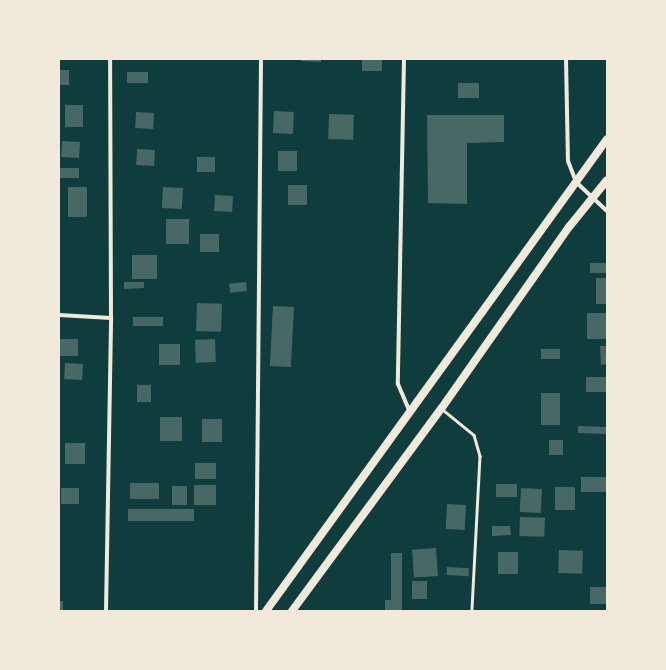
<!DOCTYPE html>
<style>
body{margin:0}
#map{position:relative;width:666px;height:670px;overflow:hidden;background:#0f3d3e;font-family:"PT Sans",sans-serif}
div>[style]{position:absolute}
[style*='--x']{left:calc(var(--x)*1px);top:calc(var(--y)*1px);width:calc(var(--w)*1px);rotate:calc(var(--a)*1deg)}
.building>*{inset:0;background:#486865;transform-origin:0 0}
.service>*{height:2.5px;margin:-1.25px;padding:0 1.25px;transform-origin:1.25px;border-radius:1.25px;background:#f1e9da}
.minor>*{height:4px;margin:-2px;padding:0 2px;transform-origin:2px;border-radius:2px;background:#f1e9da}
.trunk>*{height:8px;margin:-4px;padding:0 4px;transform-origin:4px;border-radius:4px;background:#f1e9da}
span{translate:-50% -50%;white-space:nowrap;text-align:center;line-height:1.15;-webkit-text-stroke:3.5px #f1e9da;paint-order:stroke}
.frame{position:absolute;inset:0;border:60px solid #f1e9da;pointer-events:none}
</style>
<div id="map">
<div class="building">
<i style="clip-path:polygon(301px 59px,321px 59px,321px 62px,301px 61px)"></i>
<i style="left:362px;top:59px;width:20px;height:12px"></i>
<i style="left:59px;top:70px;width:10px;height:15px"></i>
<i style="left:127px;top:72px;width:21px;height:11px"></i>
<i style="left:479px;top:83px;width:15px;height:21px;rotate:90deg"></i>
<i style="left:65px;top:105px;width:18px;height:22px"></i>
<i style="left:274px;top:111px;width:20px;height:22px;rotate:3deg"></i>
<i style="left:136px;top:112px;width:18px;height:16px;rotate:3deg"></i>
<i style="left:329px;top:114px;width:25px;height:25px;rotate:2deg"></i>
<i style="clip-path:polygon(427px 115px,504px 115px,504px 142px,467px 143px,467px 204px,428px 203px)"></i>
<i style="left:62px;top:141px;width:18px;height:16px;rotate:3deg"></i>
<i style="left:137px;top:149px;width:18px;height:16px;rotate:3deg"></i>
<i style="left:278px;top:151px;width:19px;height:20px"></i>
<i style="left:197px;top:157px;width:18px;height:15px"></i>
<i style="left:59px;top:168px;width:20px;height:10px"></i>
<i style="left:288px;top:185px;width:19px;height:20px"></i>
<i style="left:68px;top:187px;width:19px;height:30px"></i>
<i style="left:163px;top:187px;width:20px;height:21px;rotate:3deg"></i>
<i style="left:215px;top:195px;width:18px;height:16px;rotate:3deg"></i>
<i style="left:166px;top:219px;width:23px;height:25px"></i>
<i style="left:200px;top:234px;width:19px;height:18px"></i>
<i style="left:132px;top:255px;width:25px;height:24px"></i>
<i style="left:590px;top:263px;width:17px;height:10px"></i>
<i style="left:596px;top:278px;width:11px;height:26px"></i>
<i style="clip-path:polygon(124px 282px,144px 282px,144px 288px,124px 289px)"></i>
<i style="left:246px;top:282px;width:9px;height:17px;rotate:84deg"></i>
<i style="left:197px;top:303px;width:25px;height:28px;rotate:2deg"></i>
<i style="left:273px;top:306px;width:21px;height:60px;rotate:3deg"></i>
<i style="left:587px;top:313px;width:20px;height:26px"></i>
<i style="left:133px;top:317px;width:30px;height:9px"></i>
<i style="left:59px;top:339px;width:19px;height:17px"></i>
<i style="left:215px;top:339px;width:23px;height:20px;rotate:88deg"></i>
<i style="left:180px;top:344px;width:21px;height:21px;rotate:90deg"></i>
<i style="clip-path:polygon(600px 346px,607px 346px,607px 364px,601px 365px)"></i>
<i style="left:560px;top:349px;width:10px;height:19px;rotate:90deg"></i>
<i style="left:65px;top:363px;width:18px;height:16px;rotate:3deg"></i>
<i style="left:586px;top:377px;width:21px;height:15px"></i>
<i style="left:151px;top:385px;width:17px;height:14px;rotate:90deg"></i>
<i style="left:541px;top:393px;width:19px;height:32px"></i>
<i style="left:160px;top:417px;width:22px;height:24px"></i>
<i style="left:202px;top:419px;width:20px;height:23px"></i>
<i style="left:578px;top:426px;width:29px;height:7px;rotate:2deg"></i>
<i style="left:549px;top:440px;width:14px;height:15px"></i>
<i style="left:65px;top:443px;width:20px;height:21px"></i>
<i style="left:195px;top:463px;width:21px;height:16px"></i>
<i style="left:581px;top:477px;width:26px;height:15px"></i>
<i style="left:159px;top:483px;width:16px;height:29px;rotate:90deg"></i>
<i style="left:517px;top:484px;width:13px;height:21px;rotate:90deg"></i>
<i style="left:194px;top:485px;width:22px;height:20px"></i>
<i style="left:172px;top:486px;width:15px;height:19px"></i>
<i style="left:555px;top:487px;width:20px;height:23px"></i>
<i style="left:61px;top:488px;width:18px;height:16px"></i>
<i style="left:521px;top:488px;width:21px;height:24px;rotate:3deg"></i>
<i style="left:447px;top:504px;width:19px;height:25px;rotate:3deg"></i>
<i style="left:128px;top:509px;width:66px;height:12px"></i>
<i style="left:520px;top:517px;width:25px;height:19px;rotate:2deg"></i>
<i style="clip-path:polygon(492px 526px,510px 526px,511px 535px,492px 536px)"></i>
<i style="left:436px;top:548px;width:28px;height:24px;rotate:86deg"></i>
<i style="left:559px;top:550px;width:24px;height:23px;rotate:2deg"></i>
<i style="left:498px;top:552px;width:20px;height:22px"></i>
<i style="clip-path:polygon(391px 553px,402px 553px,402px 611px,385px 611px,385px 600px,391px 600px)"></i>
<i style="left:447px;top:567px;width:22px;height:8px;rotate:3deg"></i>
<i style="left:412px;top:581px;width:15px;height:18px"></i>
<i style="left:590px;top:587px;width:17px;height:17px"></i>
<i style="left:59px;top:601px;width:4px;height:10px"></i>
</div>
<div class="service">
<i style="--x:442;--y:409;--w:41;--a:39.1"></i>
<i style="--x:474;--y:435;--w:22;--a:74"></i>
<i style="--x:480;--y:456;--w:155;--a:93"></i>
</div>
<div class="minor">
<i style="--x:404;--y:59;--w:325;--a:91.1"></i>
<i style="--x:398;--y:384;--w:30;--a:67"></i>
<i style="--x:566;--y:59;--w:102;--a:88.9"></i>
<i style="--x:568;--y:161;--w:22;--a:69"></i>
<i style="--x:576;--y:182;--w:42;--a:43.1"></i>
<i style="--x:59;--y:315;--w:52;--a:3.3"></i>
<i style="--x:106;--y:611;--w:293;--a:-89"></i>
<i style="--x:111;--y:318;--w:259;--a:-90.2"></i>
<i style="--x:256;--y:611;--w:552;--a:-89.48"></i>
</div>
<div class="trunk">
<i style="--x:266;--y:611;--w:582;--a:-54.15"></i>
<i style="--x:292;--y:611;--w:251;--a:-53.6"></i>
<i style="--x:441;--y:409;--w:223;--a:-54.9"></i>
<i style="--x:569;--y:227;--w:60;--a:-51"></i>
</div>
<div class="frame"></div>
</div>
